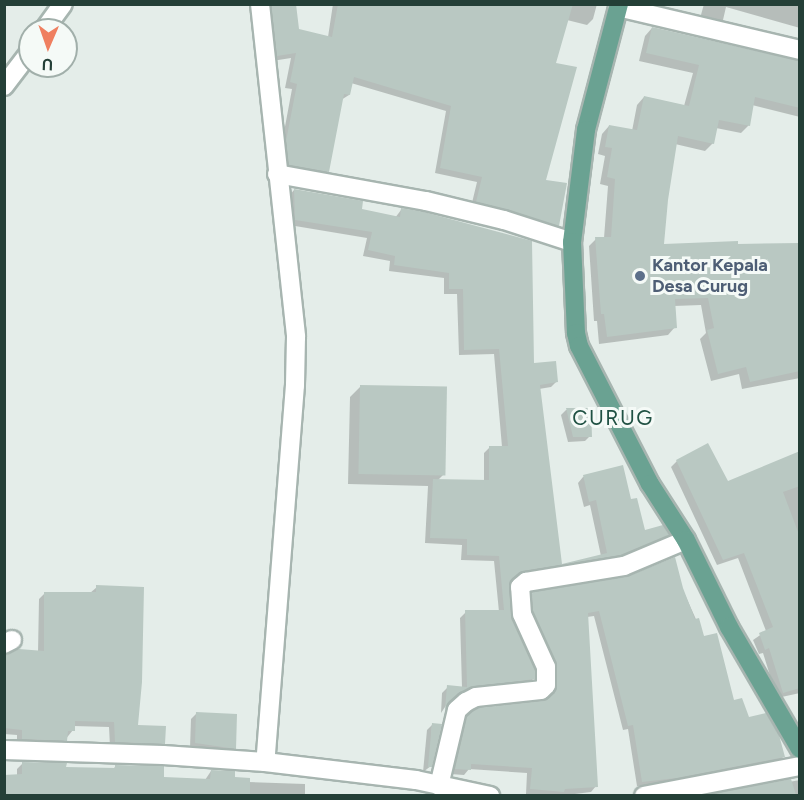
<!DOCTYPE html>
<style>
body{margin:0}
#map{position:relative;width:804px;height:800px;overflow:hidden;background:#e4ede9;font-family:Figtree,sans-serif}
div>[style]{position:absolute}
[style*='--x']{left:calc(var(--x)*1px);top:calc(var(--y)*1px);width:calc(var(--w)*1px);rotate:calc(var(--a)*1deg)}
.shadow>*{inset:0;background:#0003}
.building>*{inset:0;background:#b9c8c2;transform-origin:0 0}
.roads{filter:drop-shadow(2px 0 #a7b5b0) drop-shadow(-2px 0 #a7b5b0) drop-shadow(0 2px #a7b5b0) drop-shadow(0 -2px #a7b5b0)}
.minor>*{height:18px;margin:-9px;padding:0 9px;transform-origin:9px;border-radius:9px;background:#fff}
.major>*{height:18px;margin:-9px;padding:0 9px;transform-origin:9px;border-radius:9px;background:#6aa292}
.dots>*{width:16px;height:16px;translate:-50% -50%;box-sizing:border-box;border:3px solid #f5faf7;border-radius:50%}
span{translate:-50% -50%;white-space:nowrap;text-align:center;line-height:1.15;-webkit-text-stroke:6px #f5faf7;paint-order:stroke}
.service-label{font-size:18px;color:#4e5e75;font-weight:700}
.left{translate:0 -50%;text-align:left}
.quarter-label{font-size:21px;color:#205143;letter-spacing:1.5px}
.frame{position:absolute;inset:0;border:6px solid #243f37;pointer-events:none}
.north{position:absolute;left:18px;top:18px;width:60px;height:60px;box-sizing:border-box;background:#f5faf7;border:2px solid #a1afaa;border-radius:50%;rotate:182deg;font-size:16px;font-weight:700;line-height:24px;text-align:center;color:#243f37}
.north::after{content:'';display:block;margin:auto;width:21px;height:27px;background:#ef7f60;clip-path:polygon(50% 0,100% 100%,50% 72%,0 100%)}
</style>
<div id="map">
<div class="shadow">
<i style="clip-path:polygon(264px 4px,294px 4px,297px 30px,328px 37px,333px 4px,597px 4px,593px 19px,587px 25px,567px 20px,555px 64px,544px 181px,558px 225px,552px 231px,471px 207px,477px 182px,435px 173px,446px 111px,351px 83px,349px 95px,341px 100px,328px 171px,322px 177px,283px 170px,281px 148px,292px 89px,285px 88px,291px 58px,272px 61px)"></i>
<i style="clip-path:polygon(704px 4px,800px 4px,800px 28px,726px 7px,723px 20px,716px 26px,699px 22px)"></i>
<i style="clip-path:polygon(652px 28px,800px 62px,800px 117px,752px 105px,749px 125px,741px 133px,716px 128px,713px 143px,705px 151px,675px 144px,666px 200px,663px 245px,800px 245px,800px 378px,742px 389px,739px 374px,711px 381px,700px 339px,706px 333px,701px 305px,674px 306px,675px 327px,668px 335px,599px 344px,597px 321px,594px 321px,589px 246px,596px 239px,604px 238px,608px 186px,600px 184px,605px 156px,598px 154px,602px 134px,609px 126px,632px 131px,637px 105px,644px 97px,684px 106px,693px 73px,639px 61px,645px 36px)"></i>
<i style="clip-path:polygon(294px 190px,360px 210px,395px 218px,401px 210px,533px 365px,557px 381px,551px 387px,539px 389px,561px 566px,601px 556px,590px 505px,584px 507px,578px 483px,583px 477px,622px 467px,630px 501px,644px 532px,667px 535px,661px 541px,614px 560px,517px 576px,510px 581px,507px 587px,509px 616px,533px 679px,527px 685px,464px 692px,447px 704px,441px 713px,442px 693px,448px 687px,462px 688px,460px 618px,466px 612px,499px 612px,494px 561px,461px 560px,462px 545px,425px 543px,428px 486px,348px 484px,350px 397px,361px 386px,443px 475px,438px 480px,484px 481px,484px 453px,490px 447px,502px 447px,494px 354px,459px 355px,457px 294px,444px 294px,444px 278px,389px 271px,390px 261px,363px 256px,367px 238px,289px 225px,289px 196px)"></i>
<i style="clip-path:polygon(590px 409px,590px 436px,585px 441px,568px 442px,561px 415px,566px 410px)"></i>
<i style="clip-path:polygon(800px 452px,800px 693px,777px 698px,763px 653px,759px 654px,753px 640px,766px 631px,738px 558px,717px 565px,671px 467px,677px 461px,727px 483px)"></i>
<i style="clip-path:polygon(97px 587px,137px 726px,163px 743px,158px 749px,110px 747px,109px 727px,73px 726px,73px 730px,60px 746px,17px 745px,17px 735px,4px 734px,4px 658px,38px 652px,39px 599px,45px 593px,90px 593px)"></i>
<i style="clip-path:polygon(682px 588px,733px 702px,783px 757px,778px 762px,671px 783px,637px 786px,628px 729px,623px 730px,594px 616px,587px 617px,596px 786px,591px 792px,559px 796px,526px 794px,527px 773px,469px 769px,464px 775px,450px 774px,462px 723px,468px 717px,544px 702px,552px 695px,552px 669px,528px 617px,527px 599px,532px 594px)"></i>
<i style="clip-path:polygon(196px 714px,235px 748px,229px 753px,190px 748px,191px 719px)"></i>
<i style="clip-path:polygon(432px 725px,431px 766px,423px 772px,427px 730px)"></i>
<i style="clip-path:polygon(23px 763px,65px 769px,112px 770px,116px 766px,162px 779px,205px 780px,211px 771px,249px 782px,305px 784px,305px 796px,4px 796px,4px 776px,17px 776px,17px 769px)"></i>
<i style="clip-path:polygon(800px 780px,800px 796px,719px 796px,720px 794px)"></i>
</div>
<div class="building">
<i style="clip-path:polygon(271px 4px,296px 4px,299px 29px,332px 37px,338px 4px,573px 4px,556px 63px,577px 67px,546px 180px,567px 183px,559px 226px,476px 202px,482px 177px,440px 168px,451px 106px,354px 77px,350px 95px,344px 94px,329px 172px,289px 165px,286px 141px,297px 84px,290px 82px,296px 53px,277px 56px)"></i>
<i style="clip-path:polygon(652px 27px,800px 61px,800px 108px,755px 97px,750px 126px,719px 120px,714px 144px,678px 136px,668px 200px,664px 244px,738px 241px,738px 244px,800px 243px,800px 371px,750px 382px,746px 367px,718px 374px,707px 330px,714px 328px,708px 298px,675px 299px,677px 328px,607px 337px,604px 314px,601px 314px,595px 237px,611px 237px,615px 179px,607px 177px,612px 148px,605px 147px,609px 125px,637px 130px,644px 96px,689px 106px,699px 65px,646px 53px)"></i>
<i style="clip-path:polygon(294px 189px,363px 201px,362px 209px,400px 217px,401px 208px,424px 212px,532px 241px,534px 363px,556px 361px,558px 382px,540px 385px,562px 564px,607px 553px,596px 500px,589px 502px,583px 475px,623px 465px,631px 499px,637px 498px,645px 530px,663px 525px,669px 535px,621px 555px,524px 571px,512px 579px,509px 587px,511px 615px,535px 669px,535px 679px,471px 687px,450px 702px,445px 710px,447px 685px,467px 687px,465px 610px,504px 610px,499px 556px,467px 555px,467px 539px,430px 538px,433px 479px,489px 480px,489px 446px,508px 446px,499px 349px,464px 350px,463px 289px,449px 289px,449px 273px,394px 265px,395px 256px,368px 250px,372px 232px,295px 220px)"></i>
<i style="left:360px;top:385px;width:87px;height:89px;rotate:1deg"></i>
<i style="clip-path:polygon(566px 408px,591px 408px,592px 437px,573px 437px)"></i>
<i style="clip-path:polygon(708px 443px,728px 481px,800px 451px,800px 486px,783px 492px,800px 537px,800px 688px,783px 693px,769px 648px,765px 650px,759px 633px,773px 627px,744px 553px,723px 560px,676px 460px)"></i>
<i style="clip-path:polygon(675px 557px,683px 588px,695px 619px,699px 618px,704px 636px,717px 633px,734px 700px,742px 698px,749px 717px,766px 713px,779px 735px,785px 757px,677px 778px,642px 782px,633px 725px,628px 726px,599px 611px,588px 613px,598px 787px,565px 789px,564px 792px,530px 789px,532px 768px,471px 764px,471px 770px,455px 769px,467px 716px,472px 711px,479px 708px,542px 701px,556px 690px,556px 663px,533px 611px,532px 592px,626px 577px)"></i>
<i style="clip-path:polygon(96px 585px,144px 587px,142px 682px,138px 725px,166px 726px,165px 744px,115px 742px,114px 722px,75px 721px,75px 731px,68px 731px,67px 741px,22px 739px,22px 730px,4px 728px,6px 655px,19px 649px,44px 651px,44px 592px,96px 592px)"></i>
<i style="clip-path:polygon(196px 712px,237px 714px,236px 749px,195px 743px)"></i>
<i style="clip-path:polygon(432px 723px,442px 724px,432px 767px,428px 767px)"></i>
<i style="clip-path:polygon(22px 762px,67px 763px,66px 767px,115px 768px,115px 765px,164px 766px,164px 777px,210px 779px,211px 770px,235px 771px,235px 777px,250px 778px,250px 795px,4px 795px,4px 775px,22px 774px)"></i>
<i style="clip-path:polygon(791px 779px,796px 795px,706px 795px)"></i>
</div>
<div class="roads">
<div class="minor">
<i style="--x:260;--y:4;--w:335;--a:83.8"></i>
<i style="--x:296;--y:337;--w:48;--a:91.2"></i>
<i style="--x:295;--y:385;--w:378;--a:94.5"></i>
<i style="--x:618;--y:7;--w:187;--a:13.3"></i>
<i style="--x:44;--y:30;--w:32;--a:-54"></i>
<i style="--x:4;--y:86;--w:43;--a:-52.6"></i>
<i style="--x:277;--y:174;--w:151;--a:10.3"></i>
<i style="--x:426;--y:201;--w:80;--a:13.7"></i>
<i style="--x:504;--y:220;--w:71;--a:17.9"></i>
<i style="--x:4;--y:644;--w:9;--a:-27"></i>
<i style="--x:4;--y:750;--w:159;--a:1.8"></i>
<i style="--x:163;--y:755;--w:102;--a:3.9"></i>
<i style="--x:265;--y:762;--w:152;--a:6.8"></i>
<i style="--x:416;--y:780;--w:76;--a:12.2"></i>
<i style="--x:439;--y:786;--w:78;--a:-76.7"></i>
<i style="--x:457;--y:710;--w:12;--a:-42"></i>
<i style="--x:466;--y:702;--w:11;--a:-27"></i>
<i style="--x:476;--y:697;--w:65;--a:-6.1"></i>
<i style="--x:541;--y:690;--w:7;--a:-45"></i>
<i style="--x:546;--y:685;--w:18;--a:-90"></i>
<i style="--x:546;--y:667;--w:58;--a:-114.4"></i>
<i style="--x:522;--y:614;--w:27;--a:-94"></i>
<i style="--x:520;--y:587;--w:8;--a:-40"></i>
<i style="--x:526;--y:582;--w:99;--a:-9.3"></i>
<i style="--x:624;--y:566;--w:67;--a:-22.8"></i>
<i style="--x:644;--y:796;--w:159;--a:-10.9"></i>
</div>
<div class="major">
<i style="--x:619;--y:4;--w:130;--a:104.7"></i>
<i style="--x:586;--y:130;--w:113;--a:97.1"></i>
<i style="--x:572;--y:242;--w:91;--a:87.5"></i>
<i style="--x:576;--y:333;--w:13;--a:77"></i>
<i style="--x:579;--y:346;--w:155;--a:62.8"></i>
<i style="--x:650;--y:484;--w:67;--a:57.3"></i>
<i style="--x:686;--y:540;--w:97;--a:63.7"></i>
<i style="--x:729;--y:627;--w:141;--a:59.8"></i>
</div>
</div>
<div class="dots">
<i style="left:640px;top:276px;background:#5c6f8a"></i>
</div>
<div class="service-label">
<span class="left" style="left:652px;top:276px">Kantor Kepala<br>Desa Curug</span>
</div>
<div class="quarter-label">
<span style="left:613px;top:418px">CURUG</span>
</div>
<div class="frame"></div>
<div class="north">U</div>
</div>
